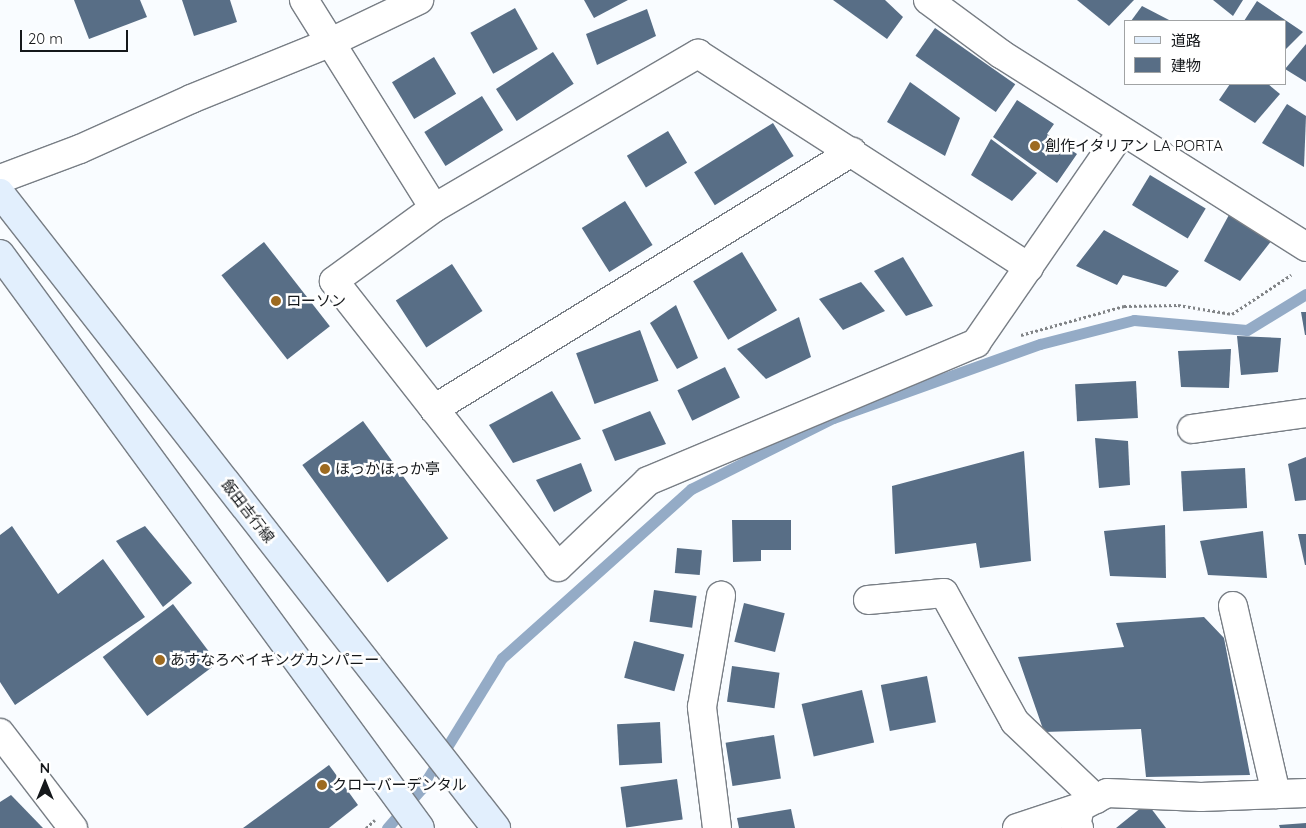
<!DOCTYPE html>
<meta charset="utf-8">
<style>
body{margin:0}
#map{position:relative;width:1306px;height:828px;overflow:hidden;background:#f9fcff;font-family:Quicksand,"Noto Sans JP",sans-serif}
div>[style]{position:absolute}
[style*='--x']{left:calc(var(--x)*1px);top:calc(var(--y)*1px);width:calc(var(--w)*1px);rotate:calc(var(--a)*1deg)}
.stream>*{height:11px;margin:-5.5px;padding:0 5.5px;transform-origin:5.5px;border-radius:5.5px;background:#94abc6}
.building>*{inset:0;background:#586e86;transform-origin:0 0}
.path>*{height:3px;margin-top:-1.5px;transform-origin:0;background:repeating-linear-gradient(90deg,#818487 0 2.5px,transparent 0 5px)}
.roads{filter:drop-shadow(1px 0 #787e85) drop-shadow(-1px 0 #787e85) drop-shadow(0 1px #787e85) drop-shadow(0 -1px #787e85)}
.minor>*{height:28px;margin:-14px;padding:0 14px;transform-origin:14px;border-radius:14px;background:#fff}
.tertiary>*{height:28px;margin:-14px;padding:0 14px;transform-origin:14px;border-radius:14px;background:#fff}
.secondary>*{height:28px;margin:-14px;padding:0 14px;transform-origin:14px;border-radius:14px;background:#e2effd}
.dots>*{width:14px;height:14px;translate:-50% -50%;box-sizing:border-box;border:2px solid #fff;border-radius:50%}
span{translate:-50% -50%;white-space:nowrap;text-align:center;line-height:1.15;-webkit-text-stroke:5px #fff;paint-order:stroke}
.poi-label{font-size:15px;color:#15181b}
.left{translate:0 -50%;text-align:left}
.street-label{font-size:15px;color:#15181b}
.legend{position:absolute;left:1124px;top:20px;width:162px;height:65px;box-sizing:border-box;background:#fff;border:1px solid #a1a3a4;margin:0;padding:6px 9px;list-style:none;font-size:15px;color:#15181b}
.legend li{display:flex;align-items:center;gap:10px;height:25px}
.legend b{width:25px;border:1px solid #a1a3a4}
.north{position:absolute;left:20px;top:758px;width:50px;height:50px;-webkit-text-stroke:4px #fff;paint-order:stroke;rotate:0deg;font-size:14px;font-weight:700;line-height:20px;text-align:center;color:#15181b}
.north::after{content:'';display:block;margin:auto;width:18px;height:22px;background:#15181b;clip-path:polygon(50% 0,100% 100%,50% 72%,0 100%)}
.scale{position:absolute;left:20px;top:30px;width:108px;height:22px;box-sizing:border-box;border:2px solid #15181b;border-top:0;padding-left:6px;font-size:15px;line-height:18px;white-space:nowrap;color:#15181b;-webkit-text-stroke:4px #fff;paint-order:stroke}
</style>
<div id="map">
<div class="stream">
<i style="--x:387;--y:828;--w:52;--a:-48.9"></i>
<i style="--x:421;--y:789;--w:154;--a:-58.3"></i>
<i style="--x:502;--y:658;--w:254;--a:-41.8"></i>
<i style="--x:691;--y:489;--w:159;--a:-26.6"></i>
<i style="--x:833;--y:418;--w:220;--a:-19.7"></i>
<i style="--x:1040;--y:344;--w:97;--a:-14.3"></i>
<i style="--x:1134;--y:320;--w:113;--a:5.1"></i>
<i style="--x:1247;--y:330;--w:69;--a:-31.4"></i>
</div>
<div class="building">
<i style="clip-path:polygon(74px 0,140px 0,147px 17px,89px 39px)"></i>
<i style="clip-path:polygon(182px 0,230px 0,237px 22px,194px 36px)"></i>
<i style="clip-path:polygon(584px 0,628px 0,594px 18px)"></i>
<i style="clip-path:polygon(833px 0,885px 0,903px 17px,887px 39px)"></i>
<i style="clip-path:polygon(1077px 0,1134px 0,1109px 26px)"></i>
<i style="clip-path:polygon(1213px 0,1243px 0,1233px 16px)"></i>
<i style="clip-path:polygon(1257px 1px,1303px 32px,1285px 50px,1285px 21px,1244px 21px)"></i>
<i style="clip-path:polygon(1142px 6px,1171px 21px,1131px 21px)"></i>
<i style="left:515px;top:8px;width:47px;height:51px;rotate:61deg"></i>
<i style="clip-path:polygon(647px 9px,656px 36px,597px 65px,586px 34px)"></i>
<i style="left:935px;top:28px;width:98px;height:34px;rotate:35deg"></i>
<i style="clip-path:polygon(1306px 44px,1306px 82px,1285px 69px)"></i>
<i style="left:553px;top:52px;width:38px;height:68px;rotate:57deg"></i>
<i style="left:434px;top:57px;width:43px;height:49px;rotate:59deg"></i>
<i style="clip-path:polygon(910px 82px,960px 118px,945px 156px,887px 122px)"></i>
<i style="clip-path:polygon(1230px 84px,1268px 84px,1280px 94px,1255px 123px,1219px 100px)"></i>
<i style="left:482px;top:96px;width:40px;height:68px;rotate:58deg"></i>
<i style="clip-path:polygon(1017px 100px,1054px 124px,1047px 134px,1077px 154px,1057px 183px,993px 137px)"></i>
<i style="clip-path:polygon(1287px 104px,1306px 116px,1304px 167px,1262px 143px)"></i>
<i style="left:773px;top:123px;width:39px;height:93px;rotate:58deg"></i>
<i style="left:668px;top:131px;width:37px;height:48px;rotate:59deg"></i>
<i style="clip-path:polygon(991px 139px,1037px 173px,1012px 201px,971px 175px)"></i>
<i style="left:1150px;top:175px;width:65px;height:35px;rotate:31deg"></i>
<i style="left:625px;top:201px;width:52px;height:51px;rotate:58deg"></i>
<i style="clip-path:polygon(1230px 213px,1272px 240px,1240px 281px,1204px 261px)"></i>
<i style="clip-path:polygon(1104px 230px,1179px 271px,1166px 287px,1123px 275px,1117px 285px,1076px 266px)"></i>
<i style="left:264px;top:242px;width:107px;height:54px;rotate:52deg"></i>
<i style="left:742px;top:252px;width:68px;height:57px;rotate:59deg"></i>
<i style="clip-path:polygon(903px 257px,933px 306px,906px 316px,874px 271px)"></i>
<i style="left:452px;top:264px;width:56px;height:67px;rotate:57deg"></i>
<i style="clip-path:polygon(861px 282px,885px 311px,843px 330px,819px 299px)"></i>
<i style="clip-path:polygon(676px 305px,698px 358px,677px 369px,650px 323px)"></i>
<i style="clip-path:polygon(1301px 312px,1306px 312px,1306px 335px,1305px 335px)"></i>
<i style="clip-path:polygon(799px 317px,811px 357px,766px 379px,737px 349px)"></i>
<i style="left:640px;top:330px;width:54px;height:68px;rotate:70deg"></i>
<i style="clip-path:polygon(1237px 336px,1281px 338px,1278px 372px,1241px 375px)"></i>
<i style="clip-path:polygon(1231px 349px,1229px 388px,1181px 387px,1178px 351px)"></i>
<i style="left:725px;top:367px;width:34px;height:53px;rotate:64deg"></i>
<i style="left:1136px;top:381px;width:37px;height:61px;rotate:87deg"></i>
<i style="clip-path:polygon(552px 391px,581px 439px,513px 463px,489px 425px)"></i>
<i style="clip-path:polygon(650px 411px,666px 444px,615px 461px,602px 430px)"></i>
<i style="left:363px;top:421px;width:145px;height:75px;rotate:54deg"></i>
<i style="clip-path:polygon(1095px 438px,1128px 441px,1130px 485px,1099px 488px)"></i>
<i style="clip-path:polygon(1024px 451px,1031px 561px,980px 568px,976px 543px,895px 554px,892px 486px)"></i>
<i style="clip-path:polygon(1306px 457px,1306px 500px,1295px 501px,1288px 464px)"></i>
<i style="clip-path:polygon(581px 463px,592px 491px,554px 512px,536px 480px)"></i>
<i style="left:1245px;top:468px;width:40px;height:64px;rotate:87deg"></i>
<i style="clip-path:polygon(732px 520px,791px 520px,791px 550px,761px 550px,761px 561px,733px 562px)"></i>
<i style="clip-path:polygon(1165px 525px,1166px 578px,1110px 576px,1104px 531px)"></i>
<i style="clip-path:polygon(12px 526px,58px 594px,103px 559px,145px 617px,15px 705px,0 682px,0 535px)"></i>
<i style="clip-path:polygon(145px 526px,192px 583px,163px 607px,116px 541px)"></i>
<i style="clip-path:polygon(1263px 531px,1267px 578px,1208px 575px,1200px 541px)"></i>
<i style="clip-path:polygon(1298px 534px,1306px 534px,1306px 565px,1305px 565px)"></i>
<i style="left:677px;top:548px;width:25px;height:25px;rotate:5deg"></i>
<i style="left:654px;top:590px;width:43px;height:32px;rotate:8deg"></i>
<i style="left:744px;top:603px;width:42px;height:40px;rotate:14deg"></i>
<i style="left:173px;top:604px;width:74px;height:88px;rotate:53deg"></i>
<i style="clip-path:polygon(1204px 617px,1224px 638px,1250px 775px,1146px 777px,1141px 729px,1044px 732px,1018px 657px,1124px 647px,1116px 623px)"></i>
<i style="left:634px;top:641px;width:52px;height:38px;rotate:15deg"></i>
<i style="left:732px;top:666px;width:48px;height:36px;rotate:8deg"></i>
<i style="left:927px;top:676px;width:47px;height:47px;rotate:79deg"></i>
<i style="left:862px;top:690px;width:54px;height:62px;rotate:77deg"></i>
<i style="left:660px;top:722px;width:41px;height:43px;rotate:87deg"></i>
<i style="left:774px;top:735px;width:44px;height:49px;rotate:81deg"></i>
<i style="clip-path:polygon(329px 765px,358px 805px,329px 828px,243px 828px)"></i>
<i style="left:677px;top:779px;width:41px;height:57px;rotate:82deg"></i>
<i style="clip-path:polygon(11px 795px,43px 828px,0 828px,0 802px)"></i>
<i style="clip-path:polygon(1147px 803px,1166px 828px,1116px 828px)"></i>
<i style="clip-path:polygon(791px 809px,795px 828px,739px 828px,737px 818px)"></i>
<i style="clip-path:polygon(1306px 823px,1306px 828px,1280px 828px,1279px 825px)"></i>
</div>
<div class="path">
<i style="--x:1021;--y:335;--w:107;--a:-15.7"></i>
<i style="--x:1124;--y:306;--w:54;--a:-1.1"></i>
<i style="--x:1178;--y:305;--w:55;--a:9.5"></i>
<i style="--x:1232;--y:314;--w:71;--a:-33.5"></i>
<i style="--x:366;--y:828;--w:12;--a:-42"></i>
</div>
<div class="roads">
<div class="minor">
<i style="--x:304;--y:0;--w:245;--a:58"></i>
<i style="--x:434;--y:208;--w:306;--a:-30.3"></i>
<i style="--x:698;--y:54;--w:394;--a:32.8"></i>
<i style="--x:928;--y:0;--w:91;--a:36.5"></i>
<i style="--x:1001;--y:54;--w:361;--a:32.3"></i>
<i style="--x:434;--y:208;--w:124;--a:143.9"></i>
<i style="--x:334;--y:281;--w:363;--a:51.9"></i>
<i style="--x:558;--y:567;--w:124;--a:-43.7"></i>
<i style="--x:648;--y:481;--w:356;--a:-22.8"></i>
<i style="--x:976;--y:343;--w:257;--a:-55.4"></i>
<i style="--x:434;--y:409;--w:491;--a:-31.6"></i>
<i style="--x:1192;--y:429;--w:115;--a:-8"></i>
<i style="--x:868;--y:600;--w:76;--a:-5.3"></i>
<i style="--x:944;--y:593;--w:147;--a:61.2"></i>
<i style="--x:1015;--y:722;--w:112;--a:43.5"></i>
<i style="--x:1233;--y:606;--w:193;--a:77.1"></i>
<i style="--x:0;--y:733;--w:120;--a:52.5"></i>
<i style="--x:717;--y:828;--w:122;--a:-97.1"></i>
<i style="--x:702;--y:707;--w:113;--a:-80.3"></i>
<i style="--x:1017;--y:828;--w:66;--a:-18.4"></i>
<i style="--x:1079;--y:828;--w:4;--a:-146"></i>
<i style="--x:1076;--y:826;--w:19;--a:-78"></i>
<i style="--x:1080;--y:807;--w:30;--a:-27"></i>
<i style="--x:1107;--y:793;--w:94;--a:2.4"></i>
<i style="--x:1201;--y:797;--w:105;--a:-2.2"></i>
</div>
<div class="tertiary">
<i style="--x:0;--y:179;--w:85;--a:-20.6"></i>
<i style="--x:80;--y:149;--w:122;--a:-24.2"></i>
<i style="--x:191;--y:99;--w:149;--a:-22.1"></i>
<i style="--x:329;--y:43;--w:100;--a:-25.5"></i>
</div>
<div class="secondary">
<i style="--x:0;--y:193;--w:806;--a:52.01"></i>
<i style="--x:0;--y:254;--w:711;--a:53.81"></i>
</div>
</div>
<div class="dots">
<i style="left:1035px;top:146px;background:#9d6a20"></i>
<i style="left:276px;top:301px;background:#9d6a20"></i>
<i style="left:325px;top:469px;background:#9d6a20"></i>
<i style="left:160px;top:660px;background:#9d6a20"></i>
<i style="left:322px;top:785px;background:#9d6a20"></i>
</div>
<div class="poi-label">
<span class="left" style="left:1045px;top:146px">創作イタリアン LA PORTA</span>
<span class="left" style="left:286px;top:301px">ローソン</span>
<span class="left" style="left:335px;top:469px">ほっかほっか亭</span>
<span class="left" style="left:170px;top:660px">あすなろベイキングカンパニー</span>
<span class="left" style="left:332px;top:785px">クローバーデンタル</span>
</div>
<div class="street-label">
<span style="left:248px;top:511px;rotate:52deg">飯田吉行線</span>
</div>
<ul class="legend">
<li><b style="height:6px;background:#e2effd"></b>道路</li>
<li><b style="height:14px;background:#586e86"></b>建物</li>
</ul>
<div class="north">N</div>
<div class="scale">20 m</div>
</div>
